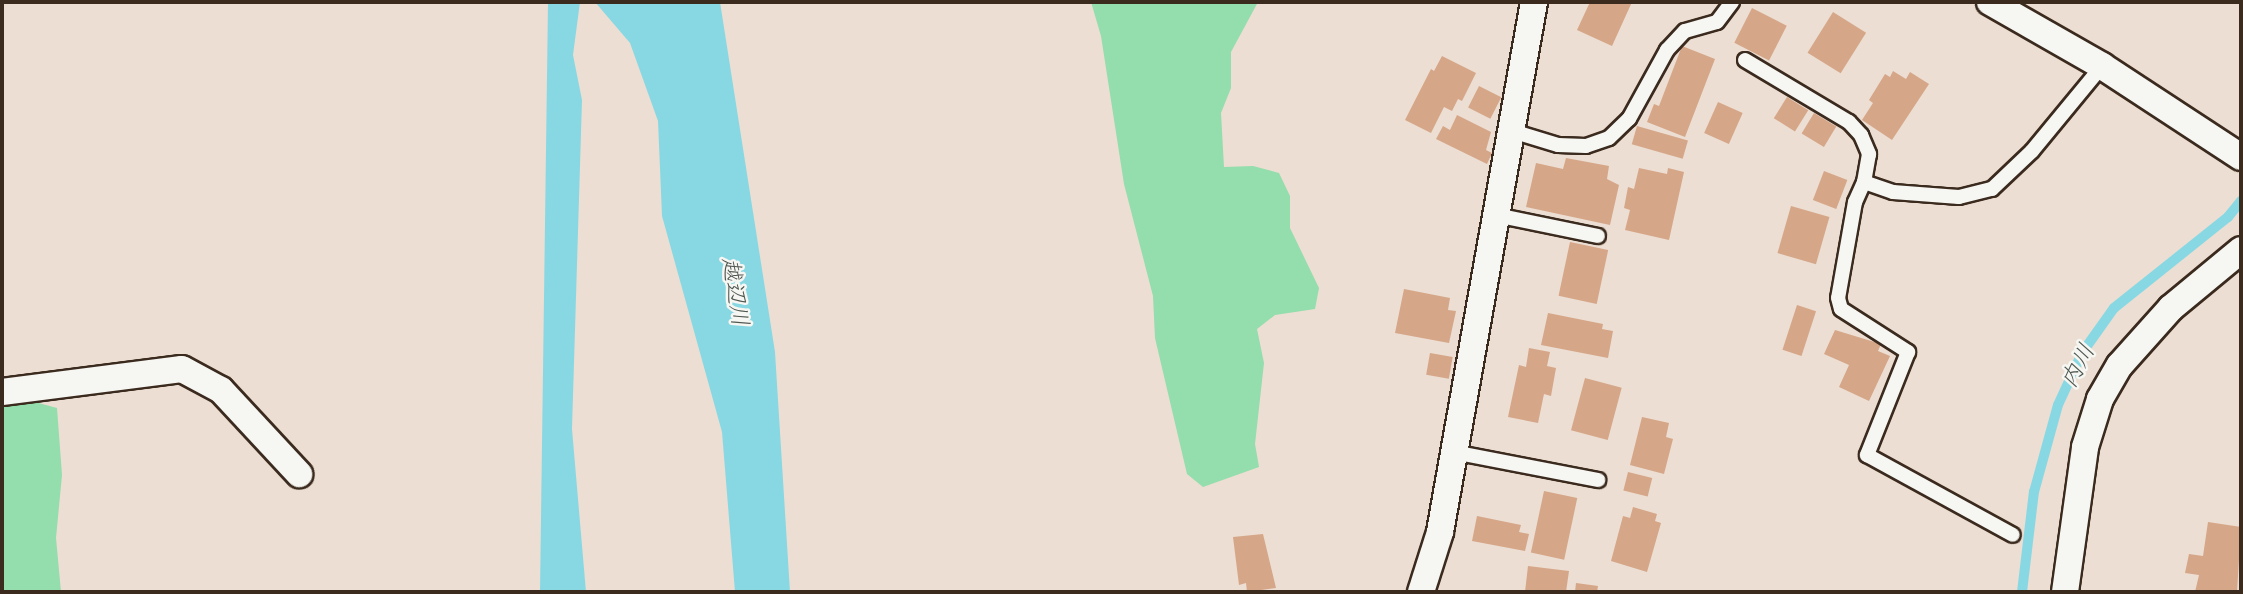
<!DOCTYPE html>
<meta charset="utf-8">
<style>
body{margin:0}
#map{position:relative;width:2243px;height:594px;overflow:hidden;background:#ecded2;font-family:"Architects Daughter","Klee One",sans-serif}
div>[style]{position:absolute}
[style*='--x']{left:calc(var(--x)*1px);top:calc(var(--y)*1px);width:calc(var(--w)*1px);rotate:calc(var(--a)*1deg)}
.green>*{inset:0;background:#94ddac}
.water>*{inset:0;background:#88d8e4}
.stream>*{height:10px;margin:-5px;padding:0 5px;transform-origin:5px;border-radius:5px;background:#88d8e4}
.building>*{inset:0;background:#d6a688;transform-origin:0 0}
.roads{filter:drop-shadow(2px 0 #3b2a1e) drop-shadow(-2px 0 #3b2a1e) drop-shadow(0 2px #3b2a1e) drop-shadow(0 -2px #3b2a1e)}
.lane>*{height:14px;margin:-7px;padding:0 7px;transform-origin:7px;border-radius:7px;background:#f6f6f2}
.street>*{height:26px;margin:-13px;padding:0 13px;transform-origin:13px;border-radius:13px;background:#f6f6f2}
span{translate:-50% -50%;white-space:nowrap;text-align:center;line-height:1.15;-webkit-text-stroke:5px #f6f6f2;paint-order:stroke}
.water-label{font-size:23px;color:#4e5650;font-style:italic}
.frame{position:absolute;inset:0;border:4px solid #3b2a1e;pointer-events:none}
</style>
<div id="map">
<div class="green">
<i style="clip-path:polygon(1091px 2px,1258px 2px,1231px 52px,1231px 88px,1221px 113px,1224px 167px,1253px 166px,1279px 173px,1290px 196px,1290px 228px,1319px 288px,1315px 309px,1275px 315px,1257px 329px,1264px 363px,1255px 444px,1259px 467px,1203px 487px,1187px 474px,1155px 338px,1153px 296px,1124px 184px,1101px 36px)"></i>
<i style="clip-path:polygon(31px 401px,57px 408px,62px 475px,56px 538px,61px 592px,2px 592px,2px 404px)"></i>
</div>
<div class="water">
<i style="clip-path:polygon(548px 2px,580px 2px,573px 55px,582px 100px,572px 429px,586px 592px,540px 592px)"></i>
<i style="clip-path:polygon(595px 2px,720px 2px,775px 352px,790px 592px,735px 592px,722px 432px,662px 216px,658px 121px,630px 43px)"></i>
</div>
<div class="stream">
<i style="--x:2022;--y:592;--w:101;--a:-83.2"></i>
<i style="--x:2034;--y:492;--w:90;--a:-74.6"></i>
<i style="--x:2058;--y:405;--w:57;--a:-65.2"></i>
<i style="--x:2082;--y:353;--w:55;--a:-54.6"></i>
<i style="--x:2114;--y:308;--w:146;--a:-38.6"></i>
<i style="--x:2228;--y:217;--w:21;--a:-51"></i>
</div>
<div class="building">
<i style="clip-path:polygon(1590px 2px,1632px 2px,1612px 46px,1577px 30px)"></i>
<i style="left:1752px;top:8px;width:39px;height:39px;rotate:27deg"></i>
<i style="left:1833px;top:12px;width:39px;height:48px;rotate:32deg"></i>
<i style="clip-path:polygon(1682px 46px,1715px 59px,1685px 137px,1647px 122px,1654px 104px,1659px 106px)"></i>
<i style="clip-path:polygon(1442px 56px,1476px 73px,1462px 101px,1458px 99px,1452px 111px,1444px 107px,1431px 133px,1405px 120px,1431px 69px,1434px 71px)"></i>
<i style="clip-path:polygon(1893px 71px,1906px 79px,1910px 72px,1929px 84px,1892px 140px,1862px 120px,1873px 103px,1869px 100px,1885px 74px,1890px 77px)"></i>
<i style="left:1479px;top:86px;width:25px;height:24px;rotate:27deg"></i>
<i style="left:1787px;top:97px;width:25px;height:25px;rotate:32deg"></i>
<i style="left:1718px;top:102px;width:27px;height:34px;rotate:24deg"></i>
<i style="left:1814px;top:113px;width:26px;height:24px;rotate:31deg"></i>
<i style="clip-path:polygon(1457px 115px,1491px 132px,1486px 150px,1492px 153px,1487px 164px,1436px 139px,1443px 126px,1450px 130px)"></i>
<i style="left:1637px;top:126px;width:53px;height:19px;rotate:16deg"></i>
<i style="clip-path:polygon(1566px 158px,1609px 166px,1607px 179px,1619px 185px,1610px 225px,1526px 207px,1536px 163px,1563px 169px)"></i>
<i style="clip-path:polygon(1639px 168px,1667px 174px,1668px 168px,1684px 172px,1669px 240px,1625px 230px,1630px 210px,1624px 208px,1628px 187px,1634px 189px)"></i>
<i style="left:1824px;top:171px;width:25px;height:31px;rotate:21deg"></i>
<i style="left:1791px;top:206px;width:40px;height:49px;rotate:16deg"></i>
<i style="left:1570px;top:242px;width:39px;height:55px;rotate:12deg"></i>
<i style="clip-path:polygon(1404px 289px,1450px 298px,1448px 310px,1456px 311px,1449px 343px,1395px 333px)"></i>
<i style="left:1797px;top:305px;width:20px;height:47px;rotate:18deg"></i>
<i style="clip-path:polygon(1548px 313px,1603px 324px,1602px 329px,1613px 331px,1608px 358px,1541px 345px)"></i>
<i style="clip-path:polygon(1835px 330px,1881px 344px,1878px 351px,1890px 356px,1869px 401px,1839px 387px,1849px 365px,1824px 354px)"></i>
<i style="clip-path:polygon(1529px 348px,1550px 352px,1547px 366px,1556px 368px,1551px 396px,1544px 394px,1538px 423px,1508px 417px,1519px 365px,1526px 367px)"></i>
<i style="left:1430px;top:353px;width:23px;height:22px;rotate:10deg"></i>
<i style="left:1585px;top:378px;width:38px;height:54px;rotate:15deg"></i>
<i style="clip-path:polygon(1642px 417px,1669px 423px,1666px 437px,1673px 439px,1664px 474px,1630px 465px)"></i>
<i style="left:1628px;top:472px;width:25px;height:19px;rotate:14deg"></i>
<i style="left:1544px;top:491px;width:34px;height:63px;rotate:12deg"></i>
<i style="clip-path:polygon(1633px 507px,1657px 514px,1655px 521px,1661px 523px,1647px 572px,1611px 561px,1623px 516px,1630px 518px)"></i>
<i style="clip-path:polygon(1477px 516px,1521px 525px,1519px 532px,1529px 534px,1525px 551px,1472px 541px)"></i>
<i style="clip-path:polygon(2208px 522px,2241px 527px,2237px 592px,2195px 592px,2199px 575px,2185px 573px,2189px 554px,2203px 556px)"></i>
<i style="clip-path:polygon(1263px 534px,1276px 588px,1247px 592px,1246px 583px,1239px 585px,1233px 537px)"></i>
<i style="clip-path:polygon(1528px 566px,1569px 571px,1566px 592px,1525px 592px)"></i>
<i style="clip-path:polygon(1576px 583px,1598px 586px,1597px 592px,1575px 592px)"></i>
</div>
<div class="roads">
<div class="lane">
<i style="--x:1745;--y:60;--w:121;--a:30.8"></i>
<i style="--x:1849;--y:122;--w:18;--a:47"></i>
<i style="--x:1861;--y:135;--w:21;--a:67"></i>
<i style="--x:1869;--y:154;--w:28;--a:100"></i>
<i style="--x:1864;--y:182;--w:31;--a:19"></i>
<i style="--x:1893;--y:192;--w:66;--a:4.3"></i>
<i style="--x:1959;--y:197;--w:34;--a:-14"></i>
<i style="--x:1992;--y:189;--w:55;--a:-43.5"></i>
<i style="--x:2032;--y:151;--w:110;--a:-50.5"></i>
<i style="--x:1512;--y:131;--w:48;--a:16.9"></i>
<i style="--x:1558;--y:145;--w:28;--a:2"></i>
<i style="--x:1586;--y:146;--w:24;--a:-19"></i>
<i style="--x:1609;--y:138;--w:28;--a:-44"></i>
<i style="--x:1629;--y:119;--w:79;--a:-61.2"></i>
<i style="--x:1667;--y:50;--w:26;--a:-47"></i>
<i style="--x:1685;--y:31;--w:33;--a:-16"></i>
<i style="--x:1717;--y:22;--w:25;--a:-53"></i>
<i style="--x:1864;--y:182;--w:22;--a:114"></i>
<i style="--x:1855;--y:202;--w:97;--a:100"></i>
<i style="--x:1838;--y:298;--w:11;--a:75"></i>
<i style="--x:1841;--y:309;--w:80;--a:32.7"></i>
<i style="--x:1908;--y:352;--w:111;--a:111.7"></i>
<i style="--x:1867;--y:455;--w:166;--a:28.7"></i>
<i style="--x:1496;--y:215;--w:104;--a:11.6"></i>
<i style="--x:1453;--y:452;--w:148;--a:10.9"></i>
</div>
<div class="street">
<i style="--x:1990;--y:2;--w:129;--a:29.7"></i>
<i style="--x:2102;--y:66;--w:166;--a:33.2"></i>
<i style="--x:2;--y:392;--w:181;--a:-7.3"></i>
<i style="--x:182;--y:369;--w:44;--a:28.3"></i>
<i style="--x:221;--y:390;--w:115;--a:47.1"></i>
<i style="--x:1421;--y:592;--w:63;--a:-72.4"></i>
<i style="--x:1440;--y:532;--w:538;--a:-79.94"></i>
<i style="--x:2065;--y:592;--w:146;--a:-82.1"></i>
<i style="--x:2085;--y:447;--w:50;--a:-72.6"></i>
<i style="--x:2100;--y:399;--w:39;--a:-60"></i>
<i style="--x:2120;--y:365;--w:76;--a:-48.2"></i>
<i style="--x:2171;--y:308;--w:91;--a:-39.6"></i>
</div>
</div>
<div class="water-label">
<span style="left:735px;top:292px;rotate:81deg">越辺川</span>
<span style="left:2078px;top:366px;rotate:-62deg">内川</span>
</div>
<div class="frame"></div>
</div>
